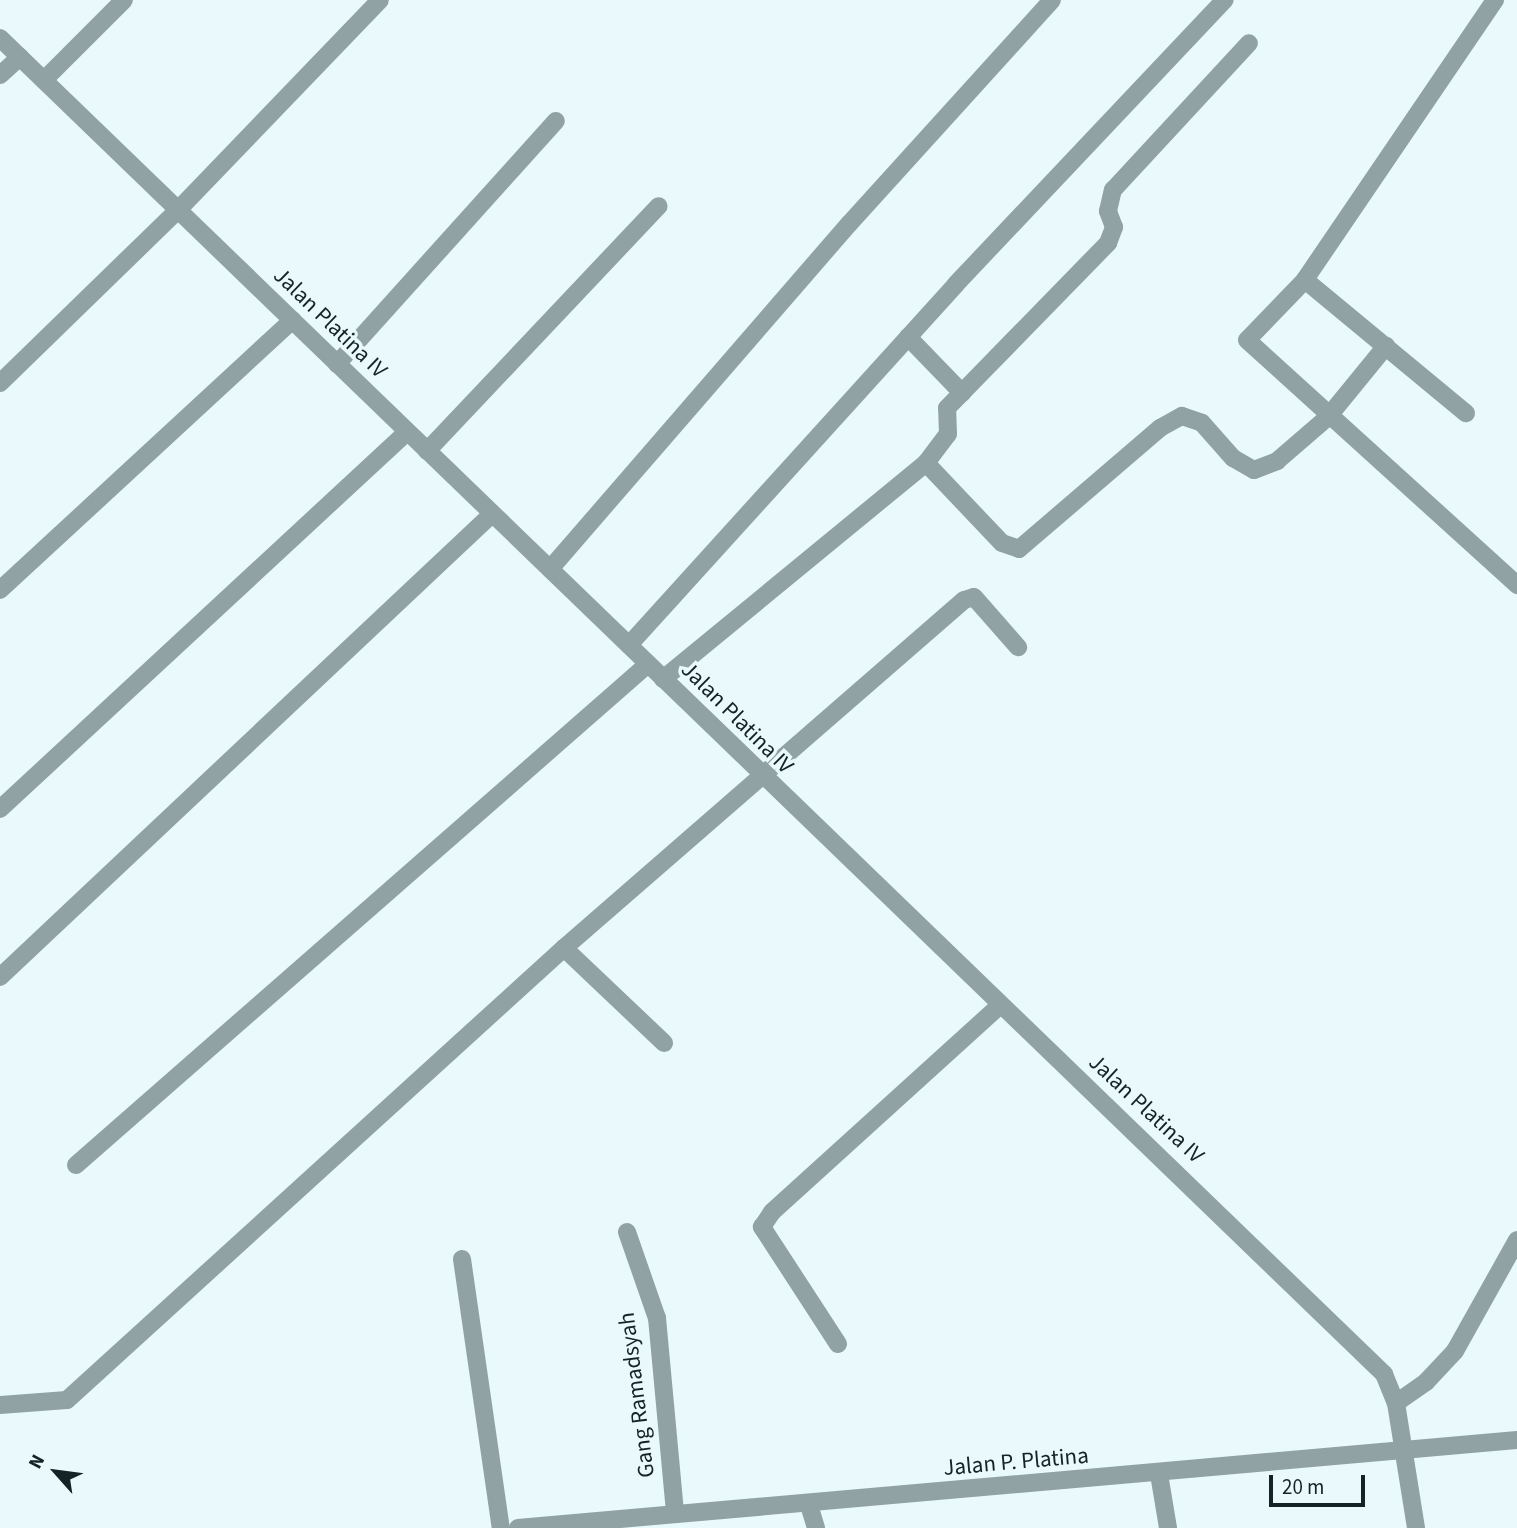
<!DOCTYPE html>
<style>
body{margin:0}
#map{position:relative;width:1517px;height:1528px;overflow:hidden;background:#e9f9fc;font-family:"Source Sans 3",sans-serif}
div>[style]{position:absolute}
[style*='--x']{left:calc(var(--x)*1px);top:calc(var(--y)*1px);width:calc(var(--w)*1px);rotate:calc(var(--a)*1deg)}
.service>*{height:18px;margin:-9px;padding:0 9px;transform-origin:9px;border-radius:9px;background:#91a2a5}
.minor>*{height:18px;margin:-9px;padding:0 9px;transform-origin:9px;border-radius:9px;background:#91a2a5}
.tertiary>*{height:18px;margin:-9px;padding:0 9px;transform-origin:9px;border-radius:9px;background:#91a2a5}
span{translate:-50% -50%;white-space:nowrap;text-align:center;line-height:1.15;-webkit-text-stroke:7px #e9f9fc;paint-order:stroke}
.street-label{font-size:23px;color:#142326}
.north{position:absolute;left:21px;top:1437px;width:70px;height:70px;-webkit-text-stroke:5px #e9f9fc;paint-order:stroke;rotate:298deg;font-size:19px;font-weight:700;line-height:28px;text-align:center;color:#142326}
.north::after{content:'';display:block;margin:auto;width:24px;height:32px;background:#142326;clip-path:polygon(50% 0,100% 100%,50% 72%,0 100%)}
.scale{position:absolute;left:1269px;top:1475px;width:96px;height:32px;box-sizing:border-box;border:4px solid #142326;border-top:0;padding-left:9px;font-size:21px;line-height:24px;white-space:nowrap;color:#142326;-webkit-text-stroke:5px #e9f9fc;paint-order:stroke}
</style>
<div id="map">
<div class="service">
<i style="--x:908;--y:337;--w:78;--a:46"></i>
</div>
<div class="minor">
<i style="--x:1495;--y:0;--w:338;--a:124.2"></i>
<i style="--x:1305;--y:280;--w:83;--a:134"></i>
<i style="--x:1247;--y:340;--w:365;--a:42.2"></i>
<i style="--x:0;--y:38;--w:1924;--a:43.99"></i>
<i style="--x:1384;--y:1374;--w:31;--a:68"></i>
<i style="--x:1396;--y:1403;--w:127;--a:80.9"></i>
<i style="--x:0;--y:75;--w:27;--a:-42"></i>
<i style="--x:44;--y:80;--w:113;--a:-45"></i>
<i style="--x:1305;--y:280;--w:209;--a:39.6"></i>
<i style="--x:337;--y:364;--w:327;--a:-48"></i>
<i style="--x:0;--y:383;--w:248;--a:-44.2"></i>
<i style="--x:178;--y:210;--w:291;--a:-46.1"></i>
<i style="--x:427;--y:451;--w:337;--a:-46.6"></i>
<i style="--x:926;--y:463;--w:110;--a:46.5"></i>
<i style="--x:1002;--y:543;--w:18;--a:19"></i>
<i style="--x:1019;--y:549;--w:186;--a:-40.6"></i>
<i style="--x:1160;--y:428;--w:25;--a:-29"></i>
<i style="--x:1182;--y:416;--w:21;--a:19"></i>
<i style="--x:1202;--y:423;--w:47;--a:48.5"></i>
<i style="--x:1233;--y:458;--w:24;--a:30"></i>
<i style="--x:1254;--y:470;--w:25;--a:-21"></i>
<i style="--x:1277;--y:461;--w:67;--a:-40.8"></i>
<i style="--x:1328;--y:417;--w:92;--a:-50.8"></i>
<i style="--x:550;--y:569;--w:457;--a:-49.1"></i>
<i style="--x:849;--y:224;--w:302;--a:-47.8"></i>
<i style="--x:0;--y:590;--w:398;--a:-42.7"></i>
<i style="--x:629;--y:645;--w:487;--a:-47.8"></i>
<i style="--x:956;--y:284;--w:391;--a:-46.6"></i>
<i style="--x:663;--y:679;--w:340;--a:-39.4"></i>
<i style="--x:926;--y:463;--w:36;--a:-53"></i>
<i style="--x:948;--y:434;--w:26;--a:-92"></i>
<i style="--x:947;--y:408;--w:231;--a:-45.7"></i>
<i style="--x:1108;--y:243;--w:17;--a:-69"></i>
<i style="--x:1114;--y:227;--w:17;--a:-111"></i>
<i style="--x:1108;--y:211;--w:22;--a:-77"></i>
<i style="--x:1113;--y:190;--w:200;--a:-47.2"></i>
<i style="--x:0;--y:809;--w:555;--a:-42.81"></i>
<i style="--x:564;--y:948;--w:138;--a:43.5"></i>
<i style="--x:0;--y:977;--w:676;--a:-43.26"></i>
<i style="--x:76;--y:1165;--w:760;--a:-41.21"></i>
<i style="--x:627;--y:1232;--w:91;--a:70.8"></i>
<i style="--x:657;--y:1318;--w:196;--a:84.7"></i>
<i style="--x:462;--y:1259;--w:272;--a:81.8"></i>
<i style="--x:838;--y:1344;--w:140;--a:-123"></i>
<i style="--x:762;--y:1227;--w:18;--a:-56"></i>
<i style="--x:772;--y:1212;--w:308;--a:-42.2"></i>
<i style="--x:1396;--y:1403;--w:37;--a:-35"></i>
<i style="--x:1426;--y:1382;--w:42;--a:-46.9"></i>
<i style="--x:1455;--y:1351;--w:127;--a:-60.8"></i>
<i style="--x:0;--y:1405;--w:67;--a:-4.3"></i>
<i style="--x:67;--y:1400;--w:672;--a:-42.29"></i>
<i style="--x:564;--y:948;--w:530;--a:-41.02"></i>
<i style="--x:964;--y:600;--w:10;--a:-17"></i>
<i style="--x:974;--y:597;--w:67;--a:48.7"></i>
<i style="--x:1159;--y:1474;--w:55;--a:80.5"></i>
<i style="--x:809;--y:1505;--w:24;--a:73"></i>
</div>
<div class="tertiary">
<i style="--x:518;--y:1528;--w:1003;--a:-5.03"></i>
</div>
<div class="street-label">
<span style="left:330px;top:323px;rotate:44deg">Jalan Platina IV</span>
<span style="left:737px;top:718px;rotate:45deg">Jalan Platina IV</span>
<span style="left:1146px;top:1109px;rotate:43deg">Jalan Platina IV</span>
<span style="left:637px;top:1395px;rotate:-97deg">Gang Ramadsyah</span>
<span style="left:1016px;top:1462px;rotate:-5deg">Jalan P. Platina</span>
</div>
<div class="north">N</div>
<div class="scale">20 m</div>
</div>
